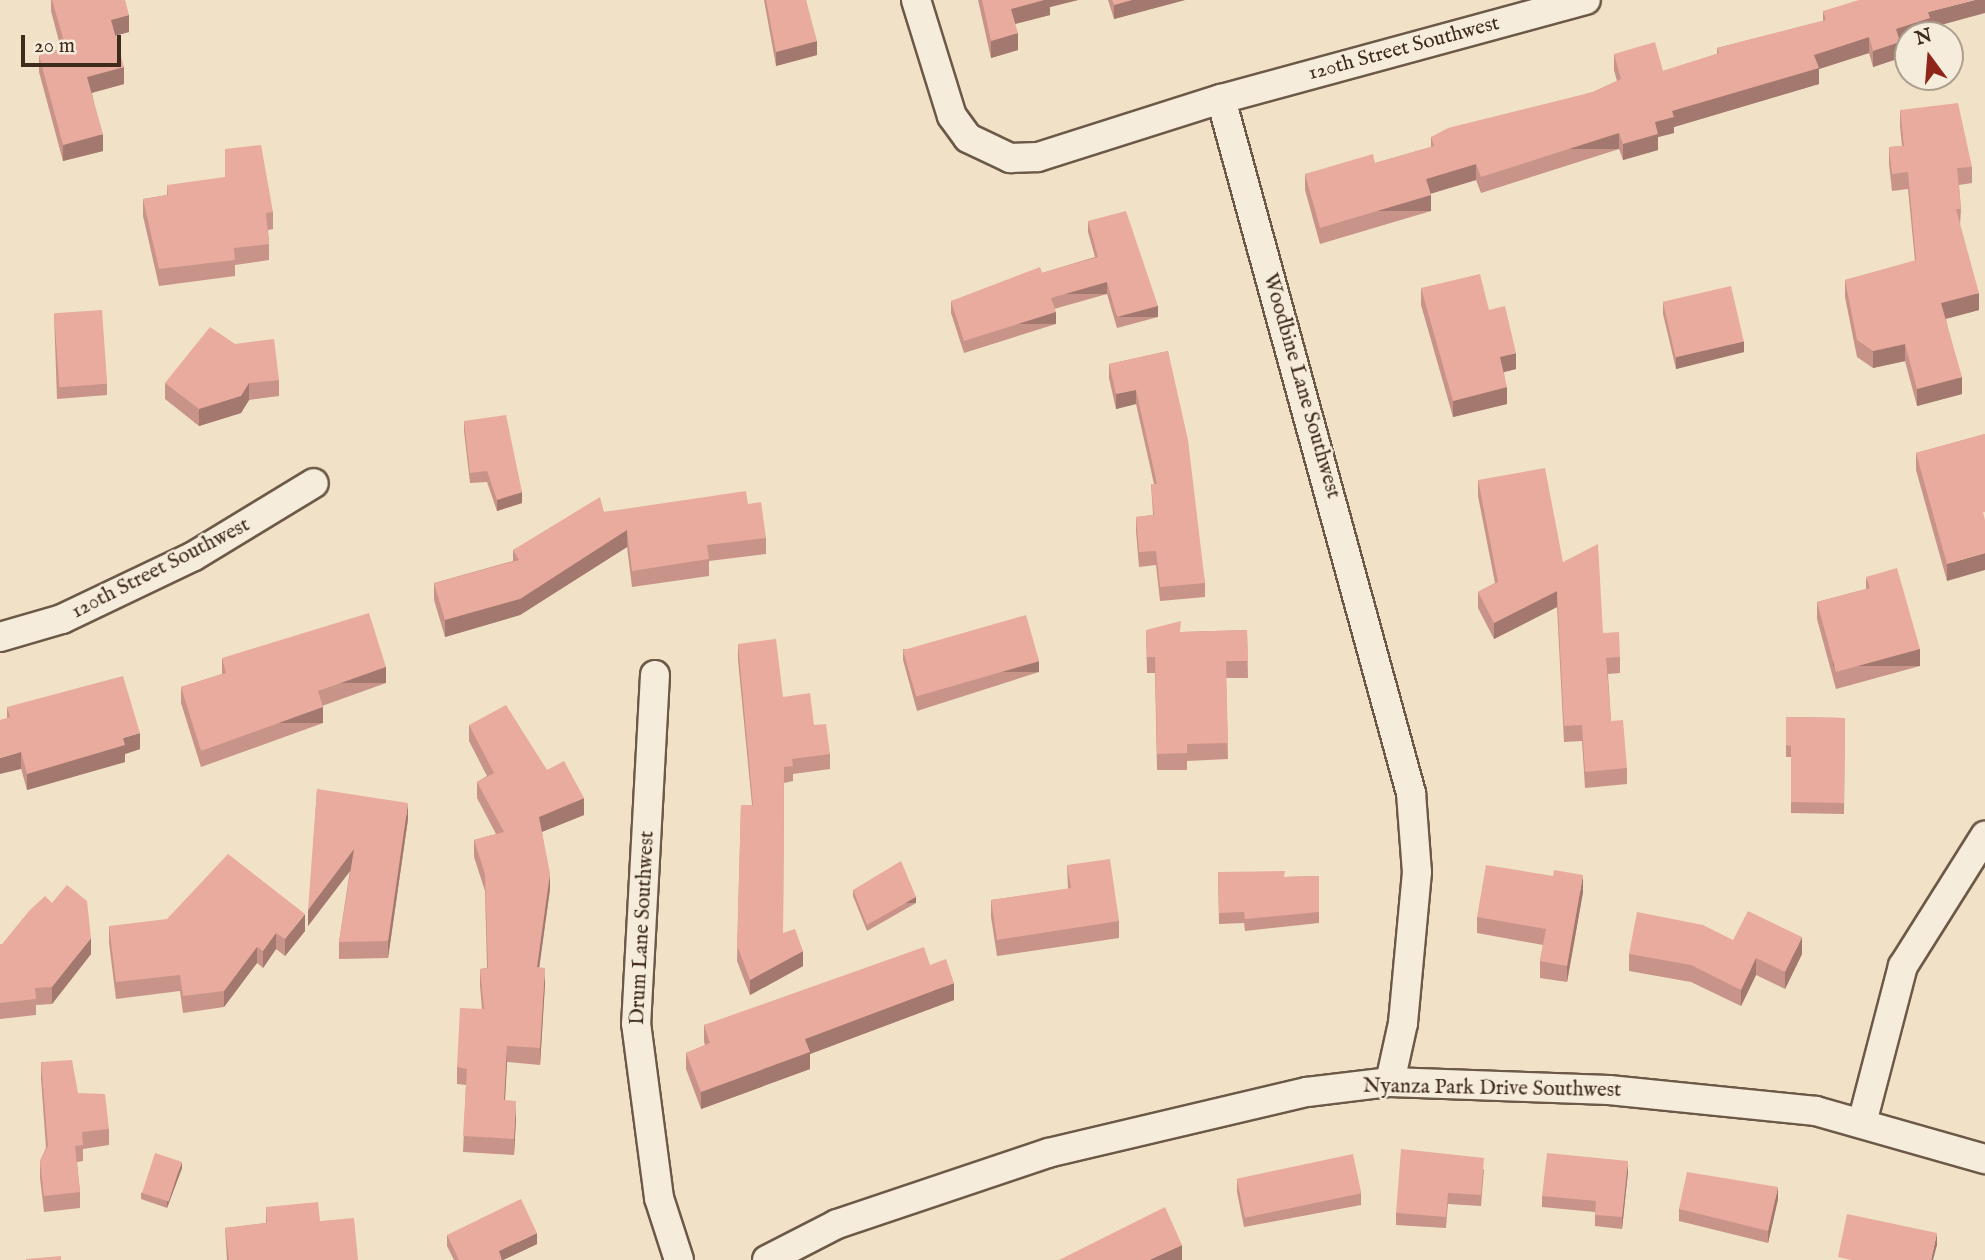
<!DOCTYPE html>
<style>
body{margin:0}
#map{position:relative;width:1985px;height:1260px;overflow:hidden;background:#f1e2c7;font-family:"IM FELL English",serif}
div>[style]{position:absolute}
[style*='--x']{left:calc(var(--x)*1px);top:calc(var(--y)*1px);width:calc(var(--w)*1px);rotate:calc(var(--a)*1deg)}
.roads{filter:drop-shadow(2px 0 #6c5947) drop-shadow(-2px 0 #6c5947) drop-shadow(0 2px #6c5947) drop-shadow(0 -2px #6c5947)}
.street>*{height:28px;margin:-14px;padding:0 14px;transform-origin:14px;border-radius:14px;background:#f6ecdb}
.wall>*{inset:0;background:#c89388}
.shaded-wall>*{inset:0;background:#a2786f;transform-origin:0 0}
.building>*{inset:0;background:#e8ab9e;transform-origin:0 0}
span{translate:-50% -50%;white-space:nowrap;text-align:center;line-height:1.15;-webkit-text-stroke:5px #f6ecdb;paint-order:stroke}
.street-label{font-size:21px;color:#3f2b1c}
.north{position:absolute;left:1894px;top:21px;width:70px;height:70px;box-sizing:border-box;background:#f6ecdb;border:2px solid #ad9f8f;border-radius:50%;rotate:344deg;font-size:19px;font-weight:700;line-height:28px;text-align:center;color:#3f2b1c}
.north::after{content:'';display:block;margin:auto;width:24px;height:32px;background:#8f2418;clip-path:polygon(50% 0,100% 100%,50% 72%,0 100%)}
.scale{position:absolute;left:21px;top:35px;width:100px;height:32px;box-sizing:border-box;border:4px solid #3f2b1c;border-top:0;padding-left:9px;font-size:21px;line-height:24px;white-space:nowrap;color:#3f2b1c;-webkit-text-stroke:5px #f6ecdb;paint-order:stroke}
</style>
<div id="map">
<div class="roads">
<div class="street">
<i style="--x:916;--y:0;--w:121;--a:72.8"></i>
<i style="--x:952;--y:116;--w:27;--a:54"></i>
<i style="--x:968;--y:138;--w:47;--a:25.5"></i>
<i style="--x:1010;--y:158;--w:28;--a:-2"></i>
<i style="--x:1038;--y:157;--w:192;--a:-17.6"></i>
<i style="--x:1221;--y:99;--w:378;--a:-15.2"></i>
<i style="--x:1221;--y:99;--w:720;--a:74.69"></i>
<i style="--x:1411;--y:793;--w:79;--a:85.7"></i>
<i style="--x:1417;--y:872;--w:152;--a:95.3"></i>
<i style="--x:1403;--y:1023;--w:60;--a:102.4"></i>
<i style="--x:0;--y:637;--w:65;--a:-16.2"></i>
<i style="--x:62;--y:619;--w:146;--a:-25.5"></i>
<i style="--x:194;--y:556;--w:140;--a:-31.3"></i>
<i style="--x:655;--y:675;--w:349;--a:93.1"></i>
<i style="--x:636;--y:1023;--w:177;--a:82.5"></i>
<i style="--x:659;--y:1198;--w:65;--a:72.1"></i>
<i style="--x:1862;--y:1123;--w:162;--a:-75.4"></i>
<i style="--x:1903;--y:966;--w:154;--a:-57.8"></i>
<i style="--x:767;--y:1260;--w:79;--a:-27.2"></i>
<i style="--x:837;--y:1224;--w:223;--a:-18.6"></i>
<i style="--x:1048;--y:1153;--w:266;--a:-13.3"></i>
<i style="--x:1307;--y:1092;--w:84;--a:-6.9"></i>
<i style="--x:1390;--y:1082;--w:219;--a:2.1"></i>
<i style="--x:1609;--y:1090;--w:208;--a:5.8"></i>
<i style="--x:1816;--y:1111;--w:176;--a:15.9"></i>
</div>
</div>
<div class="wall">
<i style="clip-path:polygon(51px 0,125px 0,129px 32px,116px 35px,124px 84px,92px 93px,103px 151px,63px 161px,39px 72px,39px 55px,61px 49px,51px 11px)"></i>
<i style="clip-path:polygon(764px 0,806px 0,817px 55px,776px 66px)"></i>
<i style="clip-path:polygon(978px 0,1078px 0,1050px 7px,1050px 15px,1015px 24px,1018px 50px,991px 58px)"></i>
<i style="clip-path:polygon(1108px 0,1185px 0,1114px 19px)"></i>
<i style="clip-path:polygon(1823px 11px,1930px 28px,1930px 34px,1908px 35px,1908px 42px,1900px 44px,1900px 58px,1873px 67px,1869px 53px,1819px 69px,1819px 84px,1674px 127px,1674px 133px,1658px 137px,1658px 150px,1623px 160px,1619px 149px,1481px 193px,1476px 180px,1430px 194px,1431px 211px,1320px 244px,1305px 190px,1305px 174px,1375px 163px,1431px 147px,1431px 137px,1593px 92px,1617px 81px,1614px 70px,1614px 54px,1663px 71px,1717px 54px,1717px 48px,1823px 21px)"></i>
<i style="clip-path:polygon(1900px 110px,1972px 167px,1972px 183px,1959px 185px,1961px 209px,1960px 226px,1979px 310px,1946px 319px,1962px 394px,1917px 406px,1905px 361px,1873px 368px,1857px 357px,1845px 297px,1845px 280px,1915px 261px,1908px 189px,1892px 191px,1889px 164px,1889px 147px,1902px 146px,1900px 126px)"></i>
<i style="clip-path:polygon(167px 185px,273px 212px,273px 229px,268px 230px,269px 244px,269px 260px,235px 265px,235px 276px,159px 286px,143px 216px,143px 199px,167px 195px)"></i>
<i style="clip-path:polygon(1088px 221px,1158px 317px,1117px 328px,1107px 294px,1054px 309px,1056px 324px,964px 353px,951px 313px,951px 301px,1042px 273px,1095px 257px,1088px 232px)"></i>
<i style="clip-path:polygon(1421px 288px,1489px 310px,1516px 369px,1504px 372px,1507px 404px,1453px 417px,1421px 305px)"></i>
<i style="clip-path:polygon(1663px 303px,1744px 352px,1676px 369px,1663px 314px)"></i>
<i style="clip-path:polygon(54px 314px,107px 384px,107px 395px,57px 399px)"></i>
<i style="clip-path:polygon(1168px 351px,1205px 583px,1205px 597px,1160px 601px,1156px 565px,1139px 567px,1136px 531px,1136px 517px,1153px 515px,1151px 484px,1154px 484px,1136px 404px,1116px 409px,1109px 378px,1109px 364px)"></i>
<i style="clip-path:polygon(279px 380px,279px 396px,249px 400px,241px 413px,199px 426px,165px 399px,165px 383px)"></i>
<i style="clip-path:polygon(464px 421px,522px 503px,497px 511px,487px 482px,470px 483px,464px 431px)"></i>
<i style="clip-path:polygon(1985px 434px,1947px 581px,1916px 470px,1916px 453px)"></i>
<i style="clip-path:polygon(1478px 480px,1563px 562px,1603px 633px,1620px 657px,1620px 673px,1608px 674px,1611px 721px,1627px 768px,1627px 784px,1585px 788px,1582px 741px,1564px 742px,1557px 607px,1494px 639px,1478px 608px,1478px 592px,1495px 583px,1478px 496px)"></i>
<i style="clip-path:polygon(748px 504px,766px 538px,766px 554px,709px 561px,709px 576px,632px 587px,627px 547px,520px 615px,445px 637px,434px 600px,434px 583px,513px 561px,513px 550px,604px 512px)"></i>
<i style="clip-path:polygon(1866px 577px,1920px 666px,1836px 689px,1817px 619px,1817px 602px,1866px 589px)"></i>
<i style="clip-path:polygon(1146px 630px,1181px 632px,1247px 630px,1248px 678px,1226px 678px,1228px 759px,1187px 761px,1187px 770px,1157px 770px,1155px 673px,1147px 673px)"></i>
<i style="clip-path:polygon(738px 644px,783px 697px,814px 725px,830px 754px,830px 769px,793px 774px,793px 781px,784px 783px,783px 933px,803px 966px,750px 995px,737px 961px,741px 805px,752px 805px,738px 660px)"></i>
<i style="clip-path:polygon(903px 649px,1039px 672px,917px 711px,903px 660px)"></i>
<i style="clip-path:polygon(222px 658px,386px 683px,322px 706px,323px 723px,201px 767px,181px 703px,181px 687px,222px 674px)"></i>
<i style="clip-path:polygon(7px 707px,140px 749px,125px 754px,125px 762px,27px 790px,7px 718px)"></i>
<i style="clip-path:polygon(1786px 717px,1845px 718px,1844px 814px,1791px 813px,1791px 757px,1786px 757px)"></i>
<i style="clip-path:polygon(469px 725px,547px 770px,584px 815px,542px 832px,550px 889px,539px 967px,545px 984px,540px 1065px,507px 1062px,505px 1100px,516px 1118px,514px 1155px,463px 1152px,466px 1085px,457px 1084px,457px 1067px,482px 1009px,480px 986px,480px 969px,487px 968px,485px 891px,474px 857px,474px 840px,496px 834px,477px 798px,477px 782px,487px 776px,469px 741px)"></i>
<i style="clip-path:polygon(317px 789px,408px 819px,388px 958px,339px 959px,339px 942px,350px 870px,308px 926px)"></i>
<i style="clip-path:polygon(1067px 865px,1119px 921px,1119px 938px,997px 956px,991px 917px,991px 900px,1068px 889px)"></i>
<i style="clip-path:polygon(1218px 872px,1284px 877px,1319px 876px,1319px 923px,1245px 931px,1244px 923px,1219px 924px)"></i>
<i style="clip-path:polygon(853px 890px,916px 903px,867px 931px,853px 896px)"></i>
<i style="clip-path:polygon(1583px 892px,1567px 982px,1540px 978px,1540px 961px,1543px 945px,1477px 933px,1477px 917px)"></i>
<i style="clip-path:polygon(109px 926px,305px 931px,285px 956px,276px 949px,263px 968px,257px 963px,224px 1007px,183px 1013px,180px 991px,116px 999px,109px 943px)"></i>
<i style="clip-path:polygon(1733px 940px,1802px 954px,1785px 989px,1756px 975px,1741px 1006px,1691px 982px,1629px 971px,1629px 954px)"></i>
<i style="clip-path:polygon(0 944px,91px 954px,52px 1004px,36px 1005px,36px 1015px,0 1019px)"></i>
<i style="clip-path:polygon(930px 965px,954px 1000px,810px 1054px,810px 1069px,701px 1109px,686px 1069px,686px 1053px,705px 1045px,704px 1042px,704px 1025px)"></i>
<i style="clip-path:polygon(41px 1062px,109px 1129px,109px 1145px,83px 1149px,83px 1161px,77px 1162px,80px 1192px,80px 1208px,44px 1212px,40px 1178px,40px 1161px,46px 1148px,41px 1079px)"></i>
<i style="clip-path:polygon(182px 1168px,167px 1208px,141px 1199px,141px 1193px)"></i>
<i style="clip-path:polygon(1484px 1169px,1481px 1206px,1448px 1204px,1446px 1228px,1396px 1225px,1396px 1213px)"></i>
<i style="clip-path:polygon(1628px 1172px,1622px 1229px,1595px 1226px,1595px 1212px,1542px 1207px,1542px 1196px)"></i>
<i style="clip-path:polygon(1237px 1181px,1361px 1193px,1361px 1205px,1244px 1227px,1237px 1192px)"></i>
<i style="clip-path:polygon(1778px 1199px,1768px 1243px,1679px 1221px,1679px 1209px)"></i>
<i style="clip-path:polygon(266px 1207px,320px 1221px,358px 1260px,227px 1260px,225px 1228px,266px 1223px)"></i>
<i style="clip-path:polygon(447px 1235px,537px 1244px,503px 1260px,454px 1260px,447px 1246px)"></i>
</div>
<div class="shaded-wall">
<i style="clip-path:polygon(1044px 0,1078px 0,1050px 7px,1050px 15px,1011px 25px,1011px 9px)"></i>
<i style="clip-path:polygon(1132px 0,1185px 0,1114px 19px,1114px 5px)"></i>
<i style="clip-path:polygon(1975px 0,1985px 0,1985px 13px,1930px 28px,1930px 34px,1929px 35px,1908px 35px,1908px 42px,1900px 44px,1900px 58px,1873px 67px,1873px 51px,1896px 29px,1928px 12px)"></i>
<i style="clip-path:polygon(129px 15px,129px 32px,111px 37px,111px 20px)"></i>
<i style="clip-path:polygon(1018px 33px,1018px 50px,991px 58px,991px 41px)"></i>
<i style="clip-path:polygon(1869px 37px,1869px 53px,1819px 69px,1819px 84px,1674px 127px,1674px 133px,1658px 137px,1658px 150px,1623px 160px,1623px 144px,1672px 111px,1814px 55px)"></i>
<i style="clip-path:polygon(817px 41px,817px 55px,776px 66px,776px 52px)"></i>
<i style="clip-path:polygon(124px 67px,124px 84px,87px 94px,87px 77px)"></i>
<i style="left:1619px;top:133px;width:16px;height:145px;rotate:90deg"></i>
<i style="clip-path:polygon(103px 134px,103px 151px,63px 161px,63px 145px)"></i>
<i style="clip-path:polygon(1476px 164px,1476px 180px,1426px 195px,1426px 179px)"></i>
<i style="left:1431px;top:195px;width:16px;height:116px;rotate:90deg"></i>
<i style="left:1107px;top:282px;width:12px;height:58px;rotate:90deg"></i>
<i style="clip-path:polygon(1979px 293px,1979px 310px,1941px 320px,1941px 303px)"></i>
<i style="left:1158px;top:306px;width:11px;height:42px;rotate:90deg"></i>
<i style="left:1056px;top:312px;width:12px;height:96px;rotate:90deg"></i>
<i style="clip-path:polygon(1744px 341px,1744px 352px,1676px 369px,1676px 357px)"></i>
<i style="clip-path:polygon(1905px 344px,1905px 361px,1873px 368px,1873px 351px)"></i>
<i style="clip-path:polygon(1516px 353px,1516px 369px,1500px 373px,1500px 357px)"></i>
<i style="clip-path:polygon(1962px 377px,1962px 394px,1917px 406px,1917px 389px)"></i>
<i style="clip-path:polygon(249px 383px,249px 400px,241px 413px,199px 426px,199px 409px)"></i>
<i style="clip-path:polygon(1507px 387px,1507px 404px,1453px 417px,1453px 401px)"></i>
<i style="clip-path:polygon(1136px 390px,1136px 404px,1116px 409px,1116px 394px)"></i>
<i style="clip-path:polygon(522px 492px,522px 503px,497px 511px,497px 500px)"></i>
<i style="clip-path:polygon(627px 530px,627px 547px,520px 615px,445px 637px,445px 620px)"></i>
<i style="clip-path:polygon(1985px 553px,1985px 570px,1947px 581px,1947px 564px)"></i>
<i style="clip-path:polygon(1557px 591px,1557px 607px,1494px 639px,1494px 623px)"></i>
<i style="left:1920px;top:649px;width:17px;height:87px;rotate:90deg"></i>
<i style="left:1039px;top:661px;width:11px;height:128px;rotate:90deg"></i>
<i style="left:386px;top:667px;width:16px;height:72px;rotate:90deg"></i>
<i style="left:323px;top:707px;width:16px;height:130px;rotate:90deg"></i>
<i style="clip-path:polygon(140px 733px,140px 749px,125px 754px,125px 762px,27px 790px,27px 774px,123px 738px)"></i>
<i style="clip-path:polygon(21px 752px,21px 769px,0 774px,0 758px)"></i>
<i style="clip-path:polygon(584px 798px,584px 815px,539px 833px,539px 817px)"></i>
<i style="clip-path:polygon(408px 803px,408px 819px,388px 958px,388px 941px)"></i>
<i style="clip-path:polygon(354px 849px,354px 866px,308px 926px,308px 910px)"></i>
<i style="clip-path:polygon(550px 873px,550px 889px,537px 984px,537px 967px)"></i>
<i style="clip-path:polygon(1583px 875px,1583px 892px,1567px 982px,1567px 966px)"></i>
<i style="left:916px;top:897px;width:6px;height:56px;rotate:90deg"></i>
<i style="clip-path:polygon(305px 914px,305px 931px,285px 956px,285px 939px)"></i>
<i style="clip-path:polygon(276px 933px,276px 949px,263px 968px,263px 951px)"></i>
<i style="clip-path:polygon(1802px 937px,1802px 954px,1785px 989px,1785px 972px)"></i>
<i style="clip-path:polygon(91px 938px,91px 954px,52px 1004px,52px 987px)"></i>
<i style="clip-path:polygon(257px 947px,257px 963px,224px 1007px,224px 991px)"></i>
<i style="clip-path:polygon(803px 951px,803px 966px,750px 995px,750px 980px)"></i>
<i style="clip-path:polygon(1756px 958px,1756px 975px,1741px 1006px,1741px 990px)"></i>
<i style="clip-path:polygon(545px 968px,545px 984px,540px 1065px,540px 1048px)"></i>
<i style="clip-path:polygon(954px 983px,954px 1000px,810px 1054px,810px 1069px,701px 1109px,701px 1092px,805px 1039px)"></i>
<i style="clip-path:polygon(507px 1046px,507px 1062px,504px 1117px,504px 1100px)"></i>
<i style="clip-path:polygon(516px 1101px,516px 1118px,514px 1155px,514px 1139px)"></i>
<i style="clip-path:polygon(1628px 1161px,1628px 1172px,1622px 1229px,1622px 1217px)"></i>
<i style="clip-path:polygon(182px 1162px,182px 1168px,167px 1208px,167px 1202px)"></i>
<i style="clip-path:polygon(1778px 1187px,1778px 1199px,1768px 1243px,1768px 1231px)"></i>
<i style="clip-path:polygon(537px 1233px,537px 1244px,503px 1260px,499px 1260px,499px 1251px)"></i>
<i style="clip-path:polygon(1937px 1233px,1937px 1245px,1933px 1260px,1931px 1260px)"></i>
<i style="clip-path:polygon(1182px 1245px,1182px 1260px,1149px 1260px)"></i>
</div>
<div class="building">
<i style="clip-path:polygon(52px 0,125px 0,129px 15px,111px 20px,124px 67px,87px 77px,103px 134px,63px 145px,39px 55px,66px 48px)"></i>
<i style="clip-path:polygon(766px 0,806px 0,817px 41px,776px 52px)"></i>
<i style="clip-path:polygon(982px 0,1044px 0,1011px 9px,1018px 33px,991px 41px)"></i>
<i style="clip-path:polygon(1112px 0,1132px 0,1114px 5px)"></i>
<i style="clip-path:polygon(1859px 0,1975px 0,1928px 12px,1930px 18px,1896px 29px,1900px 42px,1873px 51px,1869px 37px,1814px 55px,1819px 68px,1672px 111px,1674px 117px,1655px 122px,1658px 134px,1623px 144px,1619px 133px,1481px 177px,1476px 164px,1426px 179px,1431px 195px,1320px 228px,1305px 174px,1373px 154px,1375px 163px,1434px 146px,1431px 137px,1448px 128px,1593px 92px,1621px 79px,1614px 54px,1655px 42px,1663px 71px,1719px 53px,1717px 48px,1826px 20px,1823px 11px)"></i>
<i style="clip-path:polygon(1958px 103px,1972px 167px,1957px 168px,1961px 209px,1956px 209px,1979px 293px,1941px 303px,1962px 377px,1917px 389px,1905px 344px,1873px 351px,1857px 340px,1845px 280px,1916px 260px,1908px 172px,1892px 174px,1889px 147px,1904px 146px,1900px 110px)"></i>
<i style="clip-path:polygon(261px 145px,273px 212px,266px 213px,269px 244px,234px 248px,235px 260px,159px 269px,143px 199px,168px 195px,167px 185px,225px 177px,225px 149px)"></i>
<i style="clip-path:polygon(1126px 211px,1158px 306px,1117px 317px,1107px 282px,1051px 298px,1056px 312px,964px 341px,951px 301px,1040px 267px,1042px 273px,1098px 257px,1088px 221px)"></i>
<i style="clip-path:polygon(1480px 274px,1489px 310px,1505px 306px,1516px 353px,1500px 357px,1507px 387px,1453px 401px,1421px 288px)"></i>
<i style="left:1731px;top:286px;width:57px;height:70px;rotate:77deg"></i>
<i style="left:102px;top:310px;width:74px;height:48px;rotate:86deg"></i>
<i style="clip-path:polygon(210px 327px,235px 344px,274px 339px,279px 380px,249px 383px,241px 396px,199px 409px,165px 383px)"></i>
<i style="clip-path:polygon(1168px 351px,1188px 440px,1205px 583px,1160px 587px,1156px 551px,1139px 552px,1136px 517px,1154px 515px,1151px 484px,1157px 484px,1136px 390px,1116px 394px,1109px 364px)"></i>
<i style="clip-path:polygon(506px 415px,522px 492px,497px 500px,487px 471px,470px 473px,464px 421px)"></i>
<i style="clip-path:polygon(1985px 434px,1985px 512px,1983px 512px,1985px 520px,1985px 553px,1947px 564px,1916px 453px)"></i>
<i style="clip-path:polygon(1545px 468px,1563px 562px,1598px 544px,1603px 633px,1619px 632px,1620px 657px,1606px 658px,1611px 721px,1623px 720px,1627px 768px,1585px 772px,1582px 725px,1564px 726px,1557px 591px,1494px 623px,1478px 592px,1498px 582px,1478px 480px)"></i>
<i style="clip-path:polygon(746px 491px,748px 504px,761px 502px,766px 538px,707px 545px,709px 559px,632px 571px,627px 530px,520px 599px,445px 620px,434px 583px,519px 560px,513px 550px,600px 497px,604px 512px)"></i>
<i style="clip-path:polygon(1897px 568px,1920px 649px,1836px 672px,1817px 602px,1870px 588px,1866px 577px)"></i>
<i style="clip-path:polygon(369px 613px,386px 667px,318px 691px,323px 707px,201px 751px,181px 687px,226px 673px,222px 658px)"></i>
<i style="left:1026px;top:615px;width:48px;height:128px;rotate:74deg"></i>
<i style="clip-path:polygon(1181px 621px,1180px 632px,1247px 630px,1248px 661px,1226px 661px,1228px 743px,1187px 744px,1187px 753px,1157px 754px,1155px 657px,1147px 657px,1146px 630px)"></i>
<i style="clip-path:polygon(776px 639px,783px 697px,810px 693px,814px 725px,826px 724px,830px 754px,792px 759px,793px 766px,784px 767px,783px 933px,795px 929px,803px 951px,750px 980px,737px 945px,741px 805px,753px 805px,738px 644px)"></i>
<i style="clip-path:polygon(123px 676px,140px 733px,123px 738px,125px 745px,27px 774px,21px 752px,0 758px,0 720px,10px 717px,7px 707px)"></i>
<i style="clip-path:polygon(506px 705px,547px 770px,564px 761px,584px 798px,539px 817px,550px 873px,537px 967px,545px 968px,540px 1048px,507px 1046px,504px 1100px,516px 1101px,514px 1139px,463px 1136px,467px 1069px,457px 1067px,460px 1008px,484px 1009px,480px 969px,488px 968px,485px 874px,474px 840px,504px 832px,477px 782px,494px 773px,469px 725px)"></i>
<i style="clip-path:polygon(1786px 717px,1845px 718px,1844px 803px,1791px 802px,1791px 746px,1786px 745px)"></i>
<i style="clip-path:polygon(317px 789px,408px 803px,388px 941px,339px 942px,354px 849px,308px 910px)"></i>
<i style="clip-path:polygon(228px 854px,305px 914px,285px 939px,276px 933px,263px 951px,257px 947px,224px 991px,183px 996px,180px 975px,116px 982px,109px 926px,167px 919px)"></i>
<i style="clip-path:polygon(1110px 859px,1119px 921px,997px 940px,991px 900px,1071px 888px,1067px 865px)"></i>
<i style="clip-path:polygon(901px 861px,916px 897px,867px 925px,853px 890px)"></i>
<i style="clip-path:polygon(1486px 865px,1553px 876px,1554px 870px,1583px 875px,1567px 966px,1540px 961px,1546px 929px,1477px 917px)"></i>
<i style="clip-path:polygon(1285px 871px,1284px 877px,1319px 876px,1319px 912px,1245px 919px,1244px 912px,1219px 913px,1218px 872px)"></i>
<i style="clip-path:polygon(67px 885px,87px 901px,91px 938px,52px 987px,35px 988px,36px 999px,0 1003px,0 944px,2px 944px,29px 911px,45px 896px,52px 903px)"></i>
<i style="clip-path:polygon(1748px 911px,1802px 937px,1785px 972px,1756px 958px,1741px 990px,1691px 965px,1629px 954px,1637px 912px,1703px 925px,1733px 940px)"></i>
<i style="clip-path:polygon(924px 947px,930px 965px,946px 959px,954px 983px,805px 1039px,810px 1052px,701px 1092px,686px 1053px,710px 1043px,704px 1025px)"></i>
<i style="clip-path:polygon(72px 1060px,78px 1093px,105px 1094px,109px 1129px,82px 1132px,83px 1145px,75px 1146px,80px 1192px,44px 1196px,40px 1161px,48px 1146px,41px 1062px)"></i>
<i style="clip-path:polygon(1401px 1149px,1484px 1158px,1481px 1195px,1448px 1193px,1446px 1217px,1396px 1213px)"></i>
<i style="left:155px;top:1153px;width:28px;height:42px;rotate:18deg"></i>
<i style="clip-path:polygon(1547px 1153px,1628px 1161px,1622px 1217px,1595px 1215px,1596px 1201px,1542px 1196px)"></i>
<i style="left:1353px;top:1154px;width:40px;height:119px;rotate:78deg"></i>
<i style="clip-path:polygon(1687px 1172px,1778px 1187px,1768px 1231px,1679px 1209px)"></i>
<i style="clip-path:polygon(521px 1199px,537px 1233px,499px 1251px,502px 1260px,459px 1260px,447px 1235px)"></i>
<i style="clip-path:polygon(318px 1202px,320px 1221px,354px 1218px,358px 1260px,229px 1260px,225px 1228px,267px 1223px,266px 1207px)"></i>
<i style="clip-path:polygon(1165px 1207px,1182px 1245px,1149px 1260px,1059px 1260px)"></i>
<i style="clip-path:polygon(1847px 1214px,1937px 1233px,1931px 1260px,1851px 1260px,1838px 1257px)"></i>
<i style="clip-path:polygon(61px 1256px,61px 1260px,26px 1260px,26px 1259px)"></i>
</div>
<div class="street-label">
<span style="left:1404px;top:49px;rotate:-15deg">120th Street Southwest</span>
<span style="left:1301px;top:386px;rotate:74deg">Woodbine Lane Southwest</span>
<span style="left:161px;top:569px;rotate:-27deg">120th Street Southwest</span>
<span style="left:643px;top:928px;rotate:-87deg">Drum Lane Southwest</span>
<span style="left:1492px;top:1089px;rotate:1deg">Nyanza Park Drive Southwest</span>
</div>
<div class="north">N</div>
<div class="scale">20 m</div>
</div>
